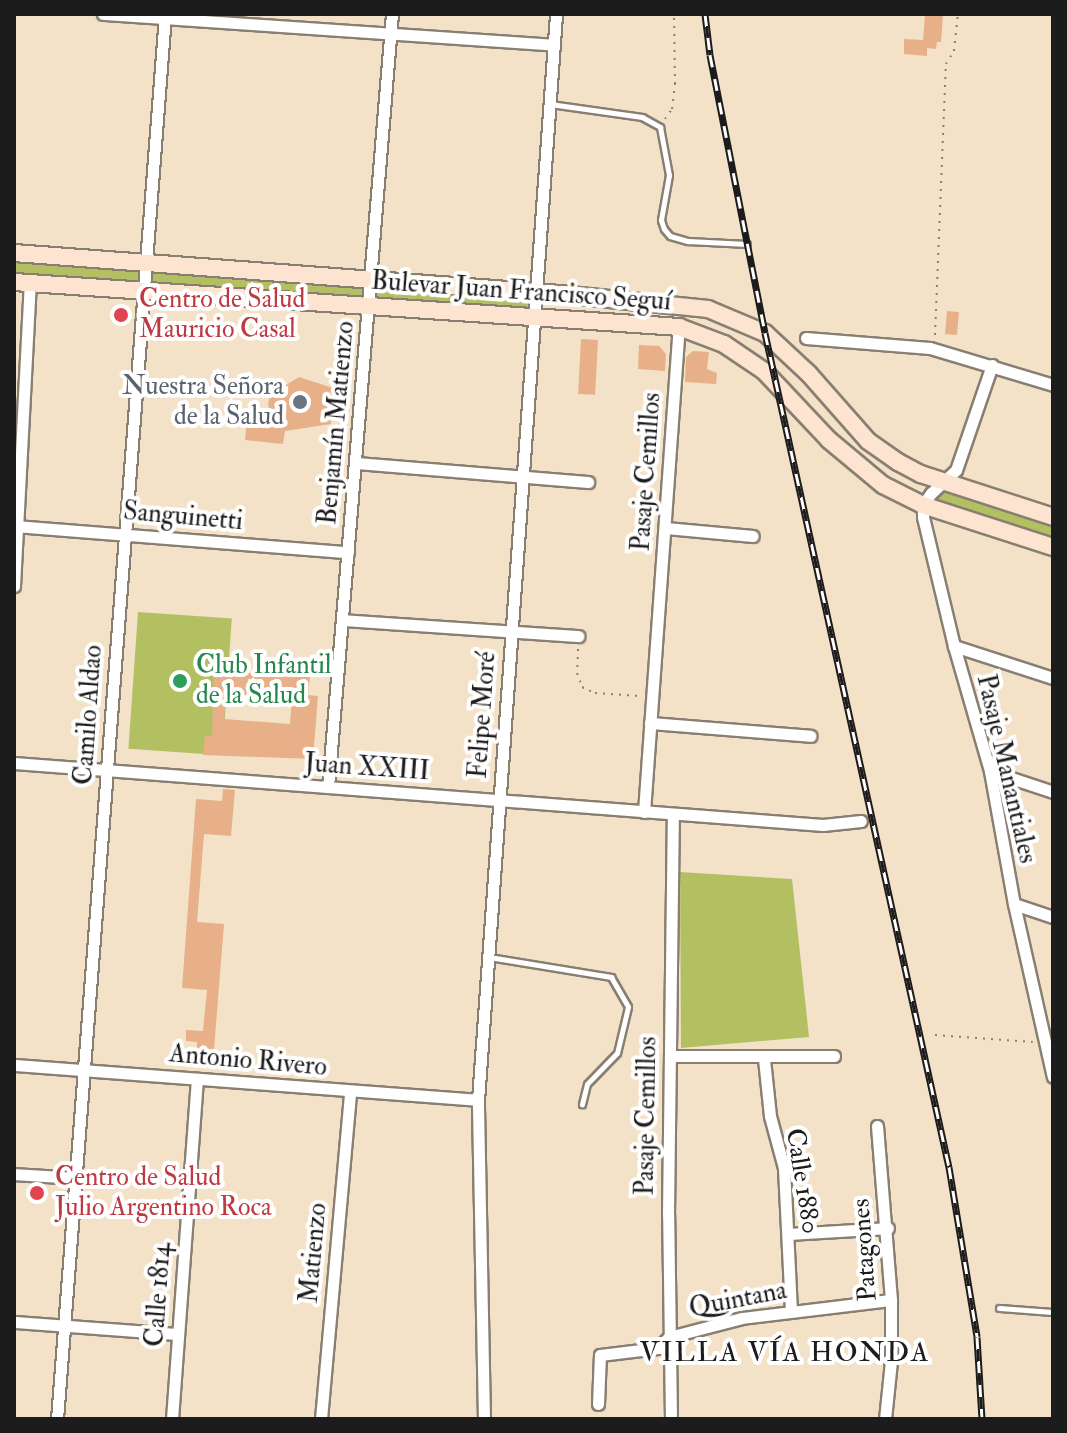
<!DOCTYPE html>
<meta charset="utf-8">
<style>
body{margin:0}
#map{position:relative;width:1067px;height:1433px;overflow:hidden;background:#f3e2c8;font-family:"IM FELL Double Pica",serif}
div>[style]{position:absolute}
[style*='--x']{left:calc(var(--x)*1px);top:calc(var(--y)*1px);width:calc(var(--w)*1px);rotate:calc(var(--a)*1deg)}
.green>*{inset:0;background:#b2c062;transform-origin:0 0}
.building>*{inset:0;background:#e8b088;transform-origin:0 0}
.path>*{height:2px;margin-top:-1px;transform-origin:0;background:repeating-linear-gradient(90deg,#887f72 0 2px,transparent 0 8px)}
.roads{filter:drop-shadow(2px 0 #887f72) drop-shadow(-2px 0 #887f72) drop-shadow(0 2px #887f72) drop-shadow(0 -2px #887f72)}
.service>*{height:5px;margin:-2.5px;padding:0 2.5px;transform-origin:2.5px;border-radius:2.5px;background:#fff}
.minor>*{height:11px;margin:-5.5px;padding:0 5.5px;transform-origin:5.5px;border-radius:5.5px;background:#fff}
.secondary>*{height:16px;margin:-8px;padding:0 8px;transform-origin:8px;border-radius:8px;background:#fde4d1}
.rail>*{height:7px;margin-top:-3.5px;transform-origin:0;background:repeating-linear-gradient(90deg,#fff 0 12px,#1c1c1c 0 24px);box-sizing:border-box;border-block:2px solid #1c1c1c}
.dots>*{width:22px;height:22px;translate:-50% -50%;box-sizing:border-box;border:4px solid #fff;border-radius:50%}
span{translate:-50% -50%;white-space:nowrap;text-align:center;line-height:1.15;-webkit-text-stroke:8px #fff;paint-order:stroke}
.street-label{font-size:26px;color:#1c1c1c}
.health-label{font-size:26px;color:#be3a42}
.left{translate:0 -50%;text-align:left}
.worship-label{font-size:26px;color:#5b616d}
.right{translate:-100% -50%;text-align:right}
.leisure-label{font-size:26px;color:#27864d}
.neighbourhood-label{font-size:28px;color:#1c1c1c;letter-spacing:2px}
.frame{position:absolute;inset:0;border:16px solid #1c1c1c;pointer-events:none}
</style>
<div id="map">
<div class="green">
<i style="clip-path:polygon(14px 253px,535px 292px,533px 316px,14px 282px)"></i>
<i style="clip-path:polygon(944px 482px,1053px 517px,1053px 547px,923px 505px)"></i>
<i style="left:138px;top:612px;width:94px;height:137px;rotate:4deg"></i>
<i style="clip-path:polygon(680px 872px,792px 879px,809px 1037px,681px 1048px)"></i>
</div>
<div class="building">
<i style="clip-path:polygon(925px 14px,943px 14px,941px 42px,937px 42px,936px 49px,927px 48px,927px 56px,904px 54px,904px 39px,923px 40px)"></i>
<i style="left:947px;top:311px;width:12px;height:23px;rotate:5deg"></i>
<i style="left:581px;top:339px;width:17px;height:55px;rotate:3deg"></i>
<i style="clip-path:polygon(639px 345px,659px 346px,666px 354px,665px 371px,638px 369px)"></i>
<i style="clip-path:polygon(693px 351px,709px 352px,707px 369px,717px 373px,716px 384px,685px 382px,686px 357px)"></i>
<i style="clip-path:polygon(299px 377px,333px 388px,331px 424px,285px 431px,283px 444px,245px 440px,247px 419px,273px 421px,268px 404px,270px 395px)"></i>
<i style="clip-path:polygon(evenodd,214px 660px,228px 661px,228px 671px,310px 677px,308px 695px,318px 696px,313px 759px,203px 755px,205px 736px,212px 736px,214px 660px,248px 693px,292px 696px,290px 724px,224px 719px,226px 697px,248px 699px,248px 693px)"></i>
<i style="clip-path:polygon(223px 789px,235px 790px,231px 836px,204px 834px,197px 922px,224px 924px,214px 1050px,197px 1048px,197px 1042px,186px 1041px,186px 1030px,203px 1031px,207px 990px,182px 988px,196px 799px,222px 801px)"></i>
</div>
<div class="path">
<i style="--x:665;--y:119;--w:12;--a:-55"></i>
<i style="--x:672;--y:109;--w:25;--a:-83"></i>
<i style="--x:675;--y:84;--w:70;--a:-90.8"></i>
<i style="--x:935;--y:335;--w:271;--a:-87.7"></i>
<i style="--x:946;--y:64;--w:15;--a:-58"></i>
<i style="--x:954;--y:51;--w:37;--a:-84"></i>
<i style="--x:578;--y:649;--w:24;--a:92"></i>
<i style="--x:577;--y:673;--w:15;--a:70"></i>
<i style="--x:582;--y:687;--w:14;--a:25"></i>
<i style="--x:595;--y:693;--w:44;--a:3.9"></i>
<i style="--x:935;--y:1035;--w:98;--a:4.1"></i>
</div>
<div class="roads">
<div class="service">
<i style="--x:550;--y:104;--w:93;--a:8"></i>
<i style="--x:642;--y:117;--w:21;--a:29"></i>
<i style="--x:660;--y:127;--w:49;--a:79.4"></i>
<i style="--x:669;--y:175;--w:46;--a:100.1"></i>
<i style="--x:661;--y:220;--w:9;--a:72"></i>
<i style="--x:664;--y:229;--w:9;--a:49"></i>
<i style="--x:670;--y:236;--w:19;--a:16"></i>
<i style="--x:688;--y:241;--w:59;--a:2.9"></i>
<i style="--x:489;--y:957;--w:124;--a:9.3"></i>
<i style="--x:611;--y:977;--w:34;--a:60"></i>
<i style="--x:628;--y:1007;--w:47;--a:103.4"></i>
<i style="--x:617;--y:1053;--w:43;--a:134.1"></i>
<i style="--x:587;--y:1084;--w:21;--a:104"></i>
<i style="--x:999;--y:1308;--w:54;--a:4.2"></i>
</div>
<div class="minor">
<i style="--x:103;--y:14;--w:452;--a:3.9"></i>
<i style="--x:806;--y:338;--w:124;--a:4.6"></i>
<i style="--x:930;--y:348;--w:128;--a:16.7"></i>
<i style="--x:992;--y:365;--w:111;--a:108.9"></i>
<i style="--x:956;--y:470;--w:34;--a:137"></i>
<i style="--x:931;--y:493;--w:14;--a:124"></i>
<i style="--x:923;--y:505;--w:12;--a:90"></i>
<i style="--x:923;--y:517;--w:133;--a:76.5"></i>
<i style="--x:954;--y:646;--w:130;--a:73.9"></i>
<i style="--x:990;--y:771;--w:135;--a:79.8"></i>
<i style="--x:1014;--y:904;--w:177;--a:77.3"></i>
<i style="--x:356;--y:463;--w:233;--a:4.7"></i>
<i style="--x:14;--y:526;--w:335;--a:4.5"></i>
<i style="--x:666;--y:528;--w:87;--a:5.3"></i>
<i style="--x:14;--y:586;--w:303;--a:-87"></i>
<i style="--x:342;--y:620;--w:237;--a:3.9"></i>
<i style="--x:954;--y:646;--w:104;--a:17.9"></i>
<i style="--x:650;--y:723;--w:161;--a:4.6"></i>
<i style="--x:14;--y:763;--w:811;--a:4.38"></i>
<i style="--x:823;--y:825;--w:38;--a:-6"></i>
<i style="--x:990;--y:771;--w:66;--a:18.4"></i>
<i style="--x:328;--y:787;--w:776;--a:-85.27"></i>
<i style="--x:644;--y:812;--w:486;--a:-85.9"></i>
<i style="--x:1014;--y:904;--w:41;--a:18.4"></i>
<i style="--x:671;--y:1056;--w:163;--a:0"></i>
<i style="--x:764;--y:1059;--w:57;--a:84"></i>
<i style="--x:770;--y:1116;--w:54;--a:74.9"></i>
<i style="--x:784;--y:1168;--w:143;--a:87.2"></i>
<i style="--x:14;--y:1065;--w:465;--a:4.3"></i>
<i style="--x:877;--y:1126;--w:175;--a:85.4"></i>
<i style="--x:891;--y:1300;--w:61;--a:90"></i>
<i style="--x:891;--y:1361;--w:58;--a:95.9"></i>
<i style="--x:14;--y:1174;--w:62;--a:3.7"></i>
<i style="--x:790;--y:1234;--w:98;--a:-3.5"></i>
<i style="--x:14;--y:1322;--w:164;--a:4.2"></i>
<i style="--x:598;--y:1404;--w:49;--a:-87.7"></i>
<i style="--x:600;--y:1355;--w:58;--a:-6.9"></i>
<i style="--x:658;--y:1348;--w:16;--a:-45"></i>
<i style="--x:669;--y:1337;--w:75;--a:-14.6"></i>
<i style="--x:742;--y:1318;--w:150;--a:-6.9"></i>
<i style="--x:57;--y:1419;--w:1409;--a:-85.6"></i>
<i style="--x:172;--y:1419;--w:341;--a:-85.8"></i>
<i style="--x:321;--y:1419;--w:329;--a:-84.9"></i>
<i style="--x:484;--y:1419;--w:319;--a:-91.1"></i>
<i style="--x:478;--y:1100;--w:1089;--a:-85.89"></i>
<i style="--x:671;--y:1419;--w:205;--a:-90.8"></i>
<i style="--x:668;--y:1214;--w:400;--a:-89.3"></i>
</div>
<div class="secondary">
<i style="--x:14;--y:253;--w:548;--a:4.29"></i>
<i style="--x:560;--y:294;--w:149;--a:5.8"></i>
<i style="--x:708;--y:309;--w:62;--a:22.8"></i>
<i style="--x:765;--y:333;--w:60;--a:43"></i>
<i style="--x:809;--y:374;--w:89;--a:48.6"></i>
<i style="--x:868;--y:441;--w:37;--a:35"></i>
<i style="--x:898;--y:462;--w:26;--a:28"></i>
<i style="--x:921;--y:474;--w:139;--a:18"></i>
<i style="--x:14;--y:282;--w:667;--a:3.87"></i>
<i style="--x:679;--y:327;--w:48;--a:20.7"></i>
<i style="--x:724;--y:344;--w:48;--a:34"></i>
<i style="--x:764;--y:371;--w:95;--a:46.7"></i>
<i style="--x:829;--y:440;--w:70;--a:39.8"></i>
<i style="--x:883;--y:485;--w:45;--a:26.6"></i>
<i style="--x:923;--y:505;--w:137;--a:17.9"></i>
</div>
</div>
<div class="rail">
<i style="--x:705;--y:14;--w:41;--a:83"></i>
<i style="--x:710;--y:55;--w:283;--a:78.8"></i>
<i style="--x:765;--y:333;--w:854;--a:77.56"></i>
<i style="--x:949;--y:1167;--w:172;--a:80.6"></i>
<i style="--x:977;--y:1337;--w:82;--a:86.5"></i>
</div>
<div class="dots">
<i style="left:121px;top:315px;background:#e0444e"></i>
<i style="left:300px;top:402px;background:#6b7280"></i>
<i style="left:180px;top:681px;background:#2e9e5b"></i>
<i style="left:37px;top:1193px;background:#e0444e"></i>
</div>
<div class="street-label">
<span style="left:521px;top:292px;rotate:4deg">Bulevar Juan Francisco Seguí</span>
<span style="left:337px;top:423px;rotate:-85deg">Benjamín Matienzo</span>
<span style="left:647px;top:472px;rotate:-86deg">Pasaje Cemillos</span>
<span style="left:183px;top:517px;rotate:5deg">Sanguinetti</span>
<span style="left:89px;top:715px;rotate:-86deg">Camilo Aldao</span>
<span style="left:483px;top:715px;rotate:-86deg">Felipe Moré</span>
<span style="left:367px;top:768px;rotate:4deg">Juan XXIII</span>
<span style="left:1006px;top:769px;rotate:77deg">Pasaje Manantiales</span>
<span style="left:248px;top:1061px;rotate:5deg">Antonio Rivero</span>
<span style="left:647px;top:1116px;rotate:-89deg">Pasaje Cemillos</span>
<span style="left:802px;top:1181px;rotate:81deg">Calle 1880</span>
<span style="left:865px;top:1250px;rotate:-94deg">Patagones</span>
<span style="left:314px;top:1253px;rotate:-85deg">Matienzo</span>
<span style="left:159px;top:1295px;rotate:-86deg">Calle 1814</span>
<span style="left:738px;top:1300px;rotate:-11deg">Quintana</span>
</div>
<div class="health-label">
<span class="left" style="left:139px;top:315px">Centro de Salud<br>Mauricio Casal</span>
<span class="left" style="left:55px;top:1193px">Centro de Salud<br>Julio Argentino Roca</span>
</div>
<div class="worship-label">
<span class="right" style="left:284px;top:402px">Nuestra Señora<br>de la Salud</span>
</div>
<div class="leisure-label">
<span class="left" style="left:196px;top:681px">Club Infantil<br>de la Salud</span>
</div>
<div class="neighbourhood-label">
<span style="left:785px;top:1353px">VILLA VÍA HONDA</span>
</div>
<div class="frame"></div>
</div>
